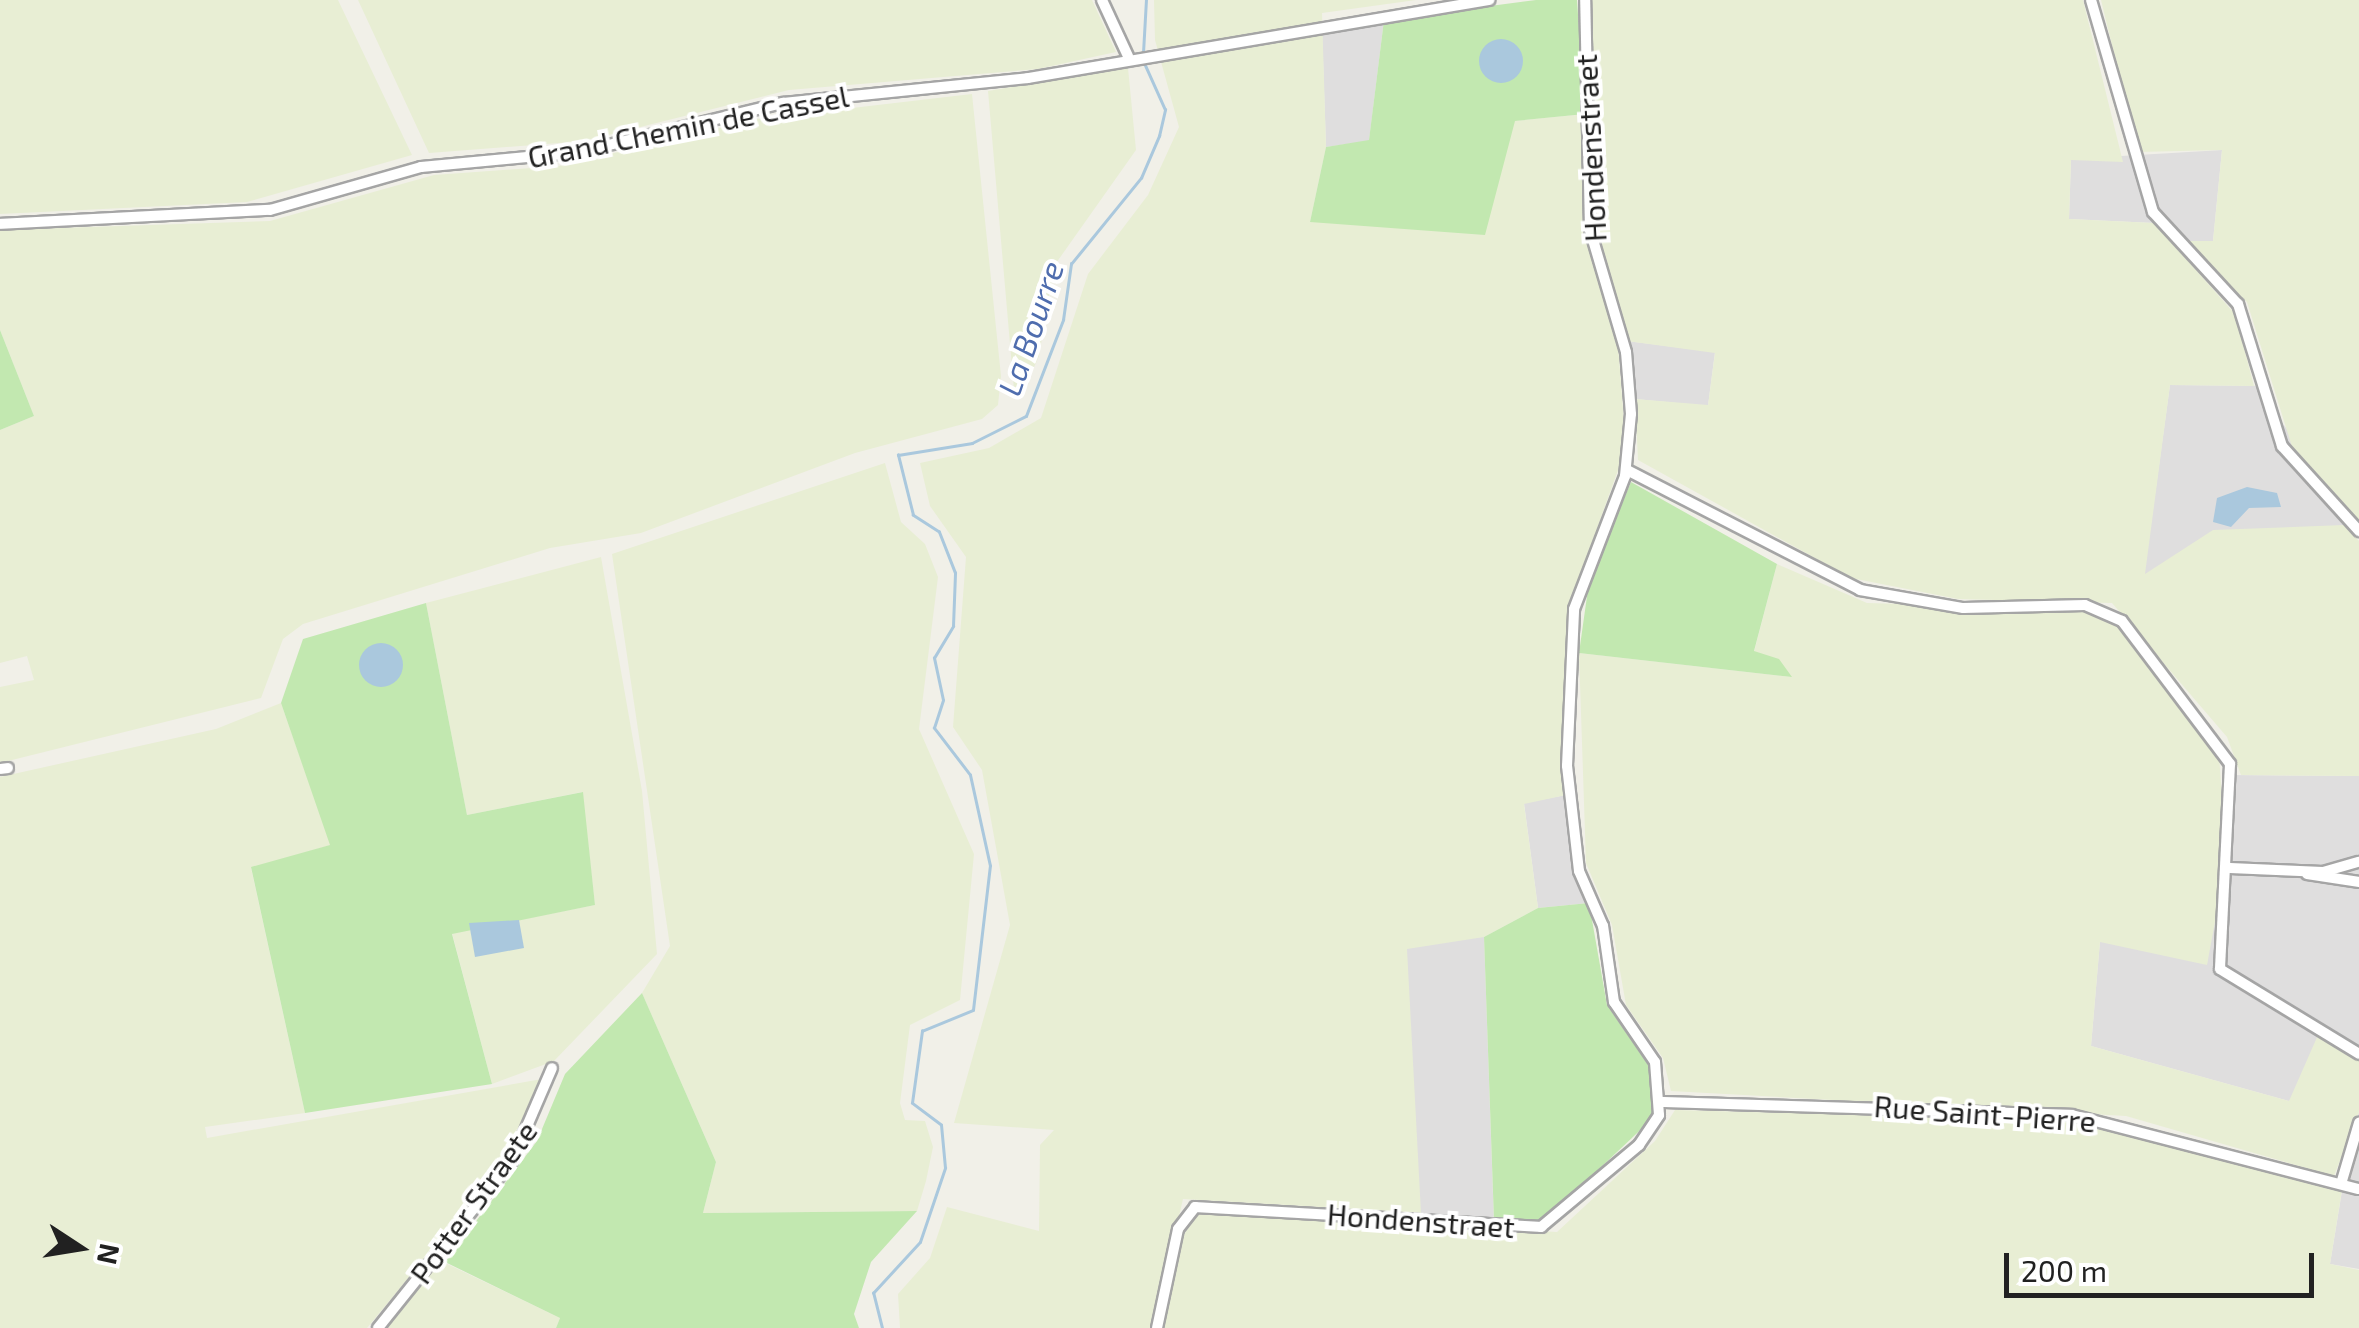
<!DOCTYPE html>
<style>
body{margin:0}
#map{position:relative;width:2359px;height:1328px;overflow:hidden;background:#f1f0e8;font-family:"Exo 2",sans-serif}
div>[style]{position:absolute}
.residential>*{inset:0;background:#dfdede;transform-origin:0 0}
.farmland>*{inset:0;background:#e8eed4}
.grass>*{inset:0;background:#c2e8b0}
.water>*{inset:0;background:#aac8dd}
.round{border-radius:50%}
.stream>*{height:2.5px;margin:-1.25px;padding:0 1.25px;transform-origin:1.25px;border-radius:1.25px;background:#aac8dd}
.roads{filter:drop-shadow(2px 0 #a5a5a5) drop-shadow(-2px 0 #a5a5a5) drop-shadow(0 2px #a5a5a5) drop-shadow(0 -2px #a5a5a5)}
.street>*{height:10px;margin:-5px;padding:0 5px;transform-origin:5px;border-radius:5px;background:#fff}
span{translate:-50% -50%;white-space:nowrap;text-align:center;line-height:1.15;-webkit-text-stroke:8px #fff;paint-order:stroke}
.street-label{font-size:30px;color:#212121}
.water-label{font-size:32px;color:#4f6dae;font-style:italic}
.north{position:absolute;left:30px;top:1198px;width:100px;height:100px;-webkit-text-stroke:8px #fff;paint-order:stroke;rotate:102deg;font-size:28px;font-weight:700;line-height:40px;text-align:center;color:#212121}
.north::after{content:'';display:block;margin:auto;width:35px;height:45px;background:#212121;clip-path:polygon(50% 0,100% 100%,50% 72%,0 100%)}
.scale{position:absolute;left:2004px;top:1253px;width:310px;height:45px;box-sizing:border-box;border:5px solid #212121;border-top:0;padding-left:12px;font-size:30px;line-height:35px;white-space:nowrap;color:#212121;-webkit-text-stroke:8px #fff;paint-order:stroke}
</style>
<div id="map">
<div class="residential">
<i style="clip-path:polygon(1384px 20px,1369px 141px,1326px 147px,1322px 30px)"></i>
<i style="clip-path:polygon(2222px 150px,2213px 241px,2167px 241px,2154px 223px,2069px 219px,2071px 159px)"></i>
<i style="clip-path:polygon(1627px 341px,1715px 352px,1708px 406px,1635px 399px)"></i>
<i style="clip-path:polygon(2170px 385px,2271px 386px,2280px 420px,2358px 522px,2144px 575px)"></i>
<i style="clip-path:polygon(2226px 775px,2359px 776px,2359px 1058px,2289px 1101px,2091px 1046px,2100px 941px,2207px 964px)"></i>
<i style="clip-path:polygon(1566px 795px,1589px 903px,1538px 908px,1524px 803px)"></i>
<i style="left:1484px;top:937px;width:284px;height:78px;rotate:88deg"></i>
<i style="clip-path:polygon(2359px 1112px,2359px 1269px,2330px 1264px,2342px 1191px,2332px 1188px)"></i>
</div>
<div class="farmland">
<i style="clip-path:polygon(0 0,338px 0,412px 155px,247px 202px,0 214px)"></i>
<i style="clip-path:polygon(358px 0,1092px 0,1116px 52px,1038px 69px,789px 90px,584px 141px,429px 153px)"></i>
<i style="clip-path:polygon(1154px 0,1416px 0,1322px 13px,1326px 147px,1310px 222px,1515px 121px,1585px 114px,1589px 240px,1617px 332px,1626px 448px,1568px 609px,1566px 795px,1524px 804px,1538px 908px,1484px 937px,1407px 949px,1421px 1213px,1183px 1199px,1153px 1328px,900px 1328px,898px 1294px,930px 1258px,947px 1207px,1039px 1231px,1040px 1145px,1054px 1130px,954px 1123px,1010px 925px,982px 770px,953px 727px,966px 557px,930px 506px,920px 463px,989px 448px,1041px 418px,1088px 274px,1148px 195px,1179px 127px,1155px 40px)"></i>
<i style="clip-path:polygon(1592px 0,2083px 0,2123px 162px,2071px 160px,2069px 219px,2154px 223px,2235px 314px,2254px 386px,2170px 385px,2145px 574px,2213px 530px,2344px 525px,2359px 541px,2359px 776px,2241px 775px,2227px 737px,2112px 603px,1958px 599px,1851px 578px,1638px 460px,1635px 399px,1708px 405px,1715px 353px,1627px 341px,1597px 237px)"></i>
<i style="clip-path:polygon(2101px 0,2359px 0,2359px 524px,2293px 450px,2247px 302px,2183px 241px,2213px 241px,2222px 150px,2138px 152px)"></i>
<i style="clip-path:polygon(1128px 68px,1136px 150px,1054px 266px,1039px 356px,1024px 390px,1014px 390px,988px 91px)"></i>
<i style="clip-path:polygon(972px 94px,1001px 376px,998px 405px,982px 419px,855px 453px,641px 533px,550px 548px,303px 624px,283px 639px,261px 698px,0 763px,0 687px,34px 680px,27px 656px,0 663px,0 430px,34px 416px,0 330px,0 230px,270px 221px,434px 175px,559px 166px,758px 119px)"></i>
<i style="clip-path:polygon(885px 463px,901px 522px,925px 544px,938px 577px,919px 729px,974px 854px,960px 1000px,910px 1025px,900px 1103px,905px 1120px,925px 1121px,933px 1147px,926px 1181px,917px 1211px,703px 1213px,716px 1162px,642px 993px,670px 946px,612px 554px)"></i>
<i style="clip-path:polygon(601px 557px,642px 791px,657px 954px,554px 1061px,492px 1084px,452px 933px,595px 905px,582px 792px,467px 815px,426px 603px)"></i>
<i style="clip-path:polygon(1777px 564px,1867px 603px,2082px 609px,2120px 625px,2219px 754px,2226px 862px,2207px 965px,2100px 942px,2091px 1046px,2289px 1101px,2318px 1035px,2359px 1058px,2359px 1112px,2334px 1176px,2126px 1116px,1671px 1091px,1663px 1058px,1626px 1005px,1612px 925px,1586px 863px,1579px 653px,1791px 677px,1754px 652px)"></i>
<i style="clip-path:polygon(281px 703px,331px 845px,251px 868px,305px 1113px,205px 1127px,207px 1138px,542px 1079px,542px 1092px,494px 1174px,367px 1328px,0 1328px,0 777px,216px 729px)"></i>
<i style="clip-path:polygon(1675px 1110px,2068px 1120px,2342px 1190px,2330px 1264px,2359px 1270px,2359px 1328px,1164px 1328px,1183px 1236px,1199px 1212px,1557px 1232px,1655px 1141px)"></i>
<i style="clip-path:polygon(439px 1260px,560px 1318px,556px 1328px,385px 1328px)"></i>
</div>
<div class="grass">
<i style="clip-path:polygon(1536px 0,1577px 0,1585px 114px,1515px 121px,1485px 235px,1310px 222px,1326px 147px,1369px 140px,1384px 20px)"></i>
<i style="clip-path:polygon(0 330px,34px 416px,0 430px)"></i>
<i style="clip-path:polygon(1631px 482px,1777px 564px,1754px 651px,1779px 659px,1792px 677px,1579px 653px,1589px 582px)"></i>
<i style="clip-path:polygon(426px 603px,467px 815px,583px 792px,595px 905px,452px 934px,492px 1084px,305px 1113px,251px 867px,330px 845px,281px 703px,303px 639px)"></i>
<i style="clip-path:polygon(1589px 903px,1607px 1005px,1653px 1072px,1653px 1118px,1543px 1222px,1494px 1221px,1484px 937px,1538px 908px)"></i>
<i style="clip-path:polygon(642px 993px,716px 1162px,703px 1213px,917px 1211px,871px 1262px,854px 1314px,859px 1328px,556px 1328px,560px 1318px,445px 1262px,537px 1141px,565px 1074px)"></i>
</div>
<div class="water">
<i class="round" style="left:1479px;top:39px;width:44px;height:44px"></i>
<i style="clip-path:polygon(2247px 487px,2277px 493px,2281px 507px,2249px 508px,2231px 527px,2213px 522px,2217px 498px)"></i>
<i class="round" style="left:359px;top:643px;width:44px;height:44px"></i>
<i style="clip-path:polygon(519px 920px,524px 948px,475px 957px,469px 923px)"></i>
</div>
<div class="stream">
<i style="left:1143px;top:53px;width:53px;rotate:-86.8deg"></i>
<i style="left:882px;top:1328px;width:36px;rotate:-104deg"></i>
<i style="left:873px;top:1293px;width:69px;rotate:-47.3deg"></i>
<i style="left:920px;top:1242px;width:78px;rotate:-71.3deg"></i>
<i style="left:945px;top:1168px;width:43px;rotate:-95.3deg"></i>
<i style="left:941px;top:1125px;width:36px;rotate:-143deg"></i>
<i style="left:912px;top:1103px;width:73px;rotate:-82.1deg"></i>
<i style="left:922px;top:1031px;width:55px;rotate:-22.4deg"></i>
<i style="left:973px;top:1010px;width:145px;rotate:-83.3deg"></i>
<i style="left:990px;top:866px;width:93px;rotate:-102.4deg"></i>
<i style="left:970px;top:775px;width:59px;rotate:-127.5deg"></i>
<i style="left:934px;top:728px;width:29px;rotate:-72deg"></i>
<i style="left:943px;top:700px;width:43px;rotate:-102.1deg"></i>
<i style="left:934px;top:658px;width:37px;rotate:-59deg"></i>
<i style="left:953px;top:626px;width:53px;rotate:-87.8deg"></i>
<i style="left:955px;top:573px;width:44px;rotate:-111.3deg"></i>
<i style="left:939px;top:532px;width:31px;rotate:-147deg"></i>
<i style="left:913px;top:515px;width:62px;rotate:-104deg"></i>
<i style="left:898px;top:455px;width:75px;rotate:-9.2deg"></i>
<i style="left:972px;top:443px;width:60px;rotate:-26.6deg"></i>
<i style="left:1026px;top:416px;width:103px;rotate:-68.9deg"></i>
<i style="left:1063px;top:320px;width:57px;rotate:-81.9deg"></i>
<i style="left:1071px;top:264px;width:111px;rotate:-50.9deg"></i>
<i style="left:1141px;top:178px;width:46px;rotate:-66.8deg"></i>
<i style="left:1159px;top:136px;width:27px;rotate:-77deg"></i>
<i style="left:1165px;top:110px;width:54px;rotate:-114.2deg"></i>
</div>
<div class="roads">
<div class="street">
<i style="left:1102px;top:0;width:62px;rotate:65.1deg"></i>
<i style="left:2091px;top:0;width:221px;rotate:73.7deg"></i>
<i style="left:2153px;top:212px;width:125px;rotate:47.3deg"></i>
<i style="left:2238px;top:304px;width:149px;rotate:72.8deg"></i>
<i style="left:2282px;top:446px;width:115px;rotate:47.8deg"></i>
<i style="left:0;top:224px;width:270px;rotate:-3deg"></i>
<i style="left:270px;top:210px;width:157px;rotate:-15.9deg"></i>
<i style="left:421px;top:167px;width:160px;rotate:-5.4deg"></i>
<i style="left:580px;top:152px;width:209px;rotate:-13.6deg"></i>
<i style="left:783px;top:103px;width:246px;rotate:-5.8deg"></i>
<i style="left:1028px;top:78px;width:468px;rotate:-9.6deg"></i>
<i style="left:1627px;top:470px;width:262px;rotate:27.2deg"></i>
<i style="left:1860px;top:590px;width:105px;rotate:9.9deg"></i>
<i style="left:1963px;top:608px;width:122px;rotate:-1.4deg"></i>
<i style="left:2085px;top:605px;width:40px;rotate:23.4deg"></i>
<i style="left:2122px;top:621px;width:179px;rotate:52.9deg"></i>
<i style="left:2230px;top:764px;width:205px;rotate:92.8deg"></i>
<i style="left:2220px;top:969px;width:163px;rotate:31.4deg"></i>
<i style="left:0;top:769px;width:8px;rotate:-7deg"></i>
<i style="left:2230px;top:868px;width:93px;rotate:2.5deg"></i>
<i style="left:2323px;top:872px;width:37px;rotate:-16deg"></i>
<i style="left:2307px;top:874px;width:53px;rotate:8.7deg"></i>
<i style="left:1661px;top:1102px;width:411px;rotate:1.8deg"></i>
<i style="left:2072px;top:1115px;width:296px;rotate:14.5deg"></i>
<i style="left:2341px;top:1184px;width:64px;rotate:-73.6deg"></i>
<i style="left:378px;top:1328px;width:214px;rotate:-51.3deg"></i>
<i style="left:512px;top:1161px;width:101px;rotate:-66.7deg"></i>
<i style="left:1157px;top:1328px;width:101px;rotate:-78deg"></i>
<i style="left:1178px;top:1229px;width:28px;rotate:-52deg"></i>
<i style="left:1195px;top:1207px;width:347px;rotate:3.3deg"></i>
<i style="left:1541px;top:1227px;width:128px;rotate:-39.9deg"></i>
<i style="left:1639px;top:1145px;width:36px;rotate:-56deg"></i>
<i style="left:1659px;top:1115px;width:53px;rotate:-94.3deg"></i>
<i style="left:1655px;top:1062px;width:73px;rotate:-124.3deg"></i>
<i style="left:1614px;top:1002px;width:77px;rotate:-98.2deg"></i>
<i style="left:1603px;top:926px;width:60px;rotate:-113.6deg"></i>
<i style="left:1579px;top:871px;width:106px;rotate:-96.5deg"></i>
<i style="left:1567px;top:766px;width:157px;rotate:-87.4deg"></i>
<i style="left:1574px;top:609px;width:142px;rotate:-69deg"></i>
<i style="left:1625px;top:476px;width:62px;rotate:-84.5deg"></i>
<i style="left:1631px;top:414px;width:62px;rotate:-94.6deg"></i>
<i style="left:1626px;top:352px;width:127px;rotate:-106.4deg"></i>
<i style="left:1590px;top:230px;width:230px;rotate:-91.2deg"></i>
</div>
</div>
<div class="street-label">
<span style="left:688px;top:126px;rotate:-11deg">Grand Chemin de Cassel</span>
<span style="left:1590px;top:148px;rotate:-93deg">Hondenstraet</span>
<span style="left:1985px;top:1113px;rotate:4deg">Rue Saint-Pierre</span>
<span style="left:473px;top:1202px;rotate:-54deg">Potter Straete</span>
<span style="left:1421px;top:1220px;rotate:4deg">Hondenstraet</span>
</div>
<div class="water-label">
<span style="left:1030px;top:328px;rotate:-71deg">La Bourre</span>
</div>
<div class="north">N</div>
<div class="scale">200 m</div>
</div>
